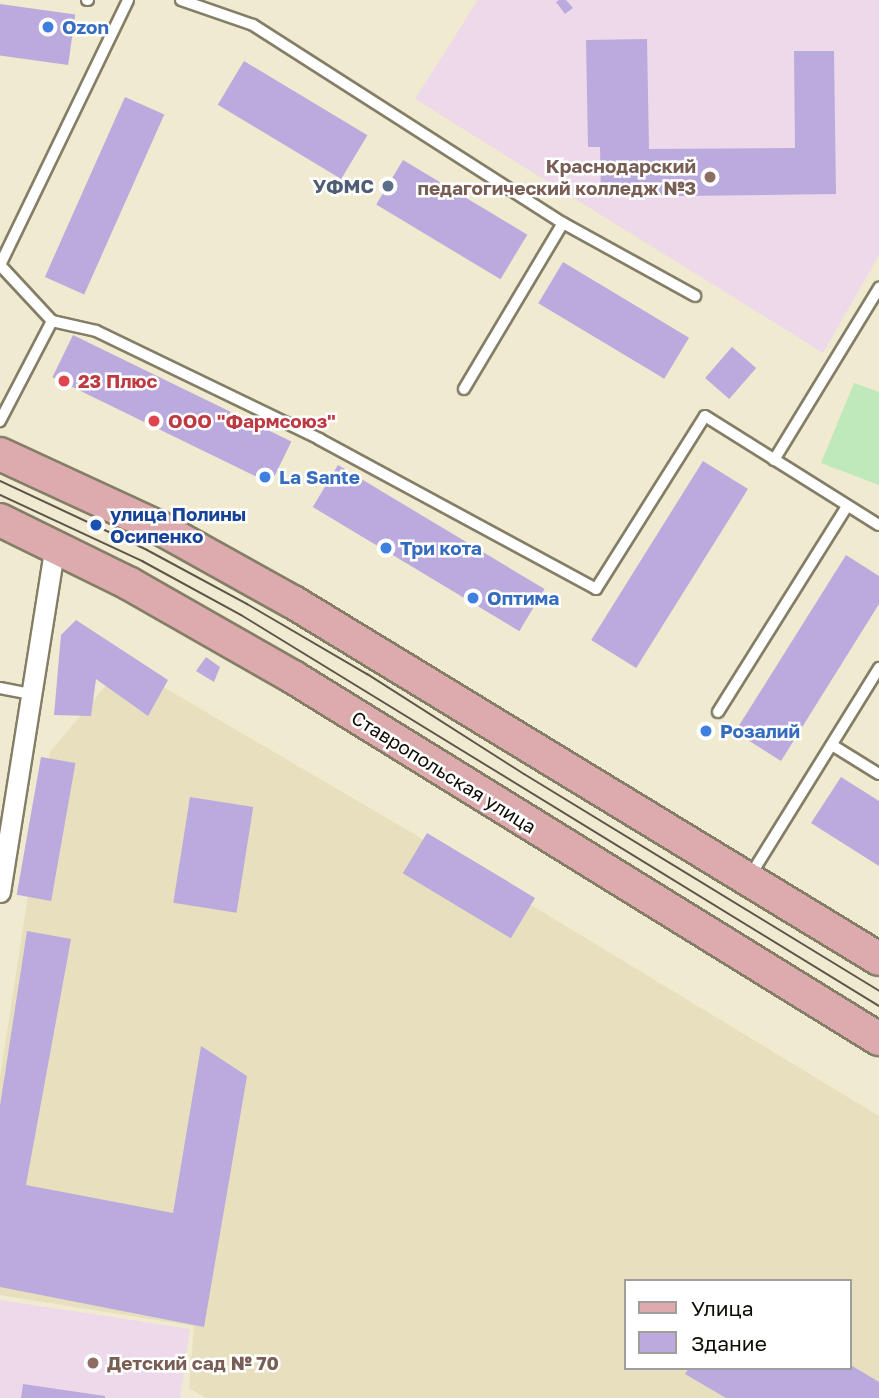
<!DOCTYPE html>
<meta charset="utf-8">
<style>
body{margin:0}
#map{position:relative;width:879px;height:1398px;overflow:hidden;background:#f0ead1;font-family:"Golos Text",sans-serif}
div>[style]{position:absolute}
.built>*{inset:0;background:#e7dfbe}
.education>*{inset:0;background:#edd9e9}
.green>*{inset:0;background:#bfe8bb}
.building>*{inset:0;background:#bad;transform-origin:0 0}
.roads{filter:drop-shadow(2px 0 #847e67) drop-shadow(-2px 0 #847e67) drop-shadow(0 2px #847e67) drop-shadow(0 -2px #847e67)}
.service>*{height:10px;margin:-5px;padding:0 5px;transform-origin:5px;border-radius:5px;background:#fff}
.minor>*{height:19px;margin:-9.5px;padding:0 9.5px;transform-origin:9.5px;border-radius:9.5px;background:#fff}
.primary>*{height:32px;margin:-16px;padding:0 16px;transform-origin:16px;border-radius:16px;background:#ddabae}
.tram>*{height:2px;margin:-1px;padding:0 1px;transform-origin:1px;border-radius:1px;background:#5a5649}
.dots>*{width:19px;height:19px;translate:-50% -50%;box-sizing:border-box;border:4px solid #fff;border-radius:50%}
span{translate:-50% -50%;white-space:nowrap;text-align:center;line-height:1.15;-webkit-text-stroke:5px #fff;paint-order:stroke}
.shop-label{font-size:19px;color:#366cbe;font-weight:700}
.left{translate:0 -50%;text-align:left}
.education-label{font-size:19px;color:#785e54;font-weight:700}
.right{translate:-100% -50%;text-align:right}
.service-label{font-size:19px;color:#4e5e75;font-weight:700}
.health-label{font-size:19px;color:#be3a42;font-weight:700}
.transit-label{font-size:19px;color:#164399;font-weight:700}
.street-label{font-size:19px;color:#0f0d05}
.legend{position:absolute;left:624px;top:1279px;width:228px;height:91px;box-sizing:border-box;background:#fff;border:2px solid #9f9e9b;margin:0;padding:9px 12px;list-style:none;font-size:21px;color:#0f0d05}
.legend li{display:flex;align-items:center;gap:14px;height:35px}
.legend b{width:35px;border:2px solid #9f9e9b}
</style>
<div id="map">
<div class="built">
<i style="clip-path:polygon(evenodd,124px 664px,414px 834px,879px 1116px,879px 1398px,206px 1398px,189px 1388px,194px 1326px,0 1295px,0 1078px,50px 752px,124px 664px,625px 1281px,849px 1281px,849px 1368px,625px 1368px,625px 1281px)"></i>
</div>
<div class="education">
<i style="clip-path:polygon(478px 0,879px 0,879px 255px,823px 353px,415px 99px)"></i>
<i style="clip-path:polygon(0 1300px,190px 1329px,180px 1398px,0 1398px)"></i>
</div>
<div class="green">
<i style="clip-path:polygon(854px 383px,879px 392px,879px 485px,821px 463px)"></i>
</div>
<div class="building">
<i style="clip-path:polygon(559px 0,566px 0,573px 8px,565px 14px,556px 2px)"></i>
<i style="left:0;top:4px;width:76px;height:51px;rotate:8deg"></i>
<i style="clip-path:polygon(647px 39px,649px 149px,795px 148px,794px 51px,834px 51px,836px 194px,601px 197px,600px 147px,588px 147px,586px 40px)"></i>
<i style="left:244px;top:61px;width:144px;height:51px;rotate:31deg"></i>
<i style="left:125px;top:97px;width:43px;height:197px;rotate:24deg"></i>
<i style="left:403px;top:160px;width:145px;height:52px;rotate:31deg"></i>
<i style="left:563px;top:262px;width:147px;height:48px;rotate:31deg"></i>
<i style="left:73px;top:335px;width:243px;height:47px;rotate:26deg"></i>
<i style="left:732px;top:347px;width:32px;height:41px;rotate:41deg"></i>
<i style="left:703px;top:461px;width:53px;height:211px;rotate:32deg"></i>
<i style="left:338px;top:465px;width:241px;height:49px;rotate:31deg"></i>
<i style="clip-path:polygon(846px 555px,879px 576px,879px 604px,781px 761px,735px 732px)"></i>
<i style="clip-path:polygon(76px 620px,168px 680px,148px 716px,96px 679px,91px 716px,54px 715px,61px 635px)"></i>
<i style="clip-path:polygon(206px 657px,220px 667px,214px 682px,196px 671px)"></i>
<i style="left:41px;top:757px;width:35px;height:140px;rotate:10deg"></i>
<i style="clip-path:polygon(841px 777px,879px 801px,879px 866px,811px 823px)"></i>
<i style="left:190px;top:797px;width:64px;height:107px;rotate:9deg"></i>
<i style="left:427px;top:833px;width:126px;height:47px;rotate:31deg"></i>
<i style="clip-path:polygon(27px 931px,71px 939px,26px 1185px,173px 1213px,201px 1046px,247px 1076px,204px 1327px,0 1287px,0 1106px)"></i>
<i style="clip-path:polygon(849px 1364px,879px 1382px,879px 1398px,726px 1398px,685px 1374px,689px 1368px,849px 1368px)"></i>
<i style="clip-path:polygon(23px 1384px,105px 1396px,105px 1398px,21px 1398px)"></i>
</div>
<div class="roads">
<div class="service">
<i style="left:87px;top:0;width:1px"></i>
<i style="left:181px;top:0;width:76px;rotate:19.1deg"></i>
<i style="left:253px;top:25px;width:368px;rotate:32.6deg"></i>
<i style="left:563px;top:223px;width:151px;rotate:28.9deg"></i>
<i style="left:0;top:265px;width:294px;rotate:-64.2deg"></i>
<i style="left:0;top:265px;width:76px;rotate:47.1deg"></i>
<i style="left:52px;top:321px;width:113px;rotate:117.5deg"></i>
<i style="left:52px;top:321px;width:45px;rotate:12.8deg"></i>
<i style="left:96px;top:331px;width:248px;rotate:25.8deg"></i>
<i style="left:319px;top:439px;width:315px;rotate:28.4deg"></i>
<i style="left:596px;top:589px;width:204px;rotate:-57.8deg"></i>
<i style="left:705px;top:416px;width:205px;rotate:32.1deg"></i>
<i style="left:464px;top:389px;width:193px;rotate:-59.2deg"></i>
<i style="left:774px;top:460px;width:202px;rotate:-58.6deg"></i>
<i style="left:0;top:688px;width:32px;rotate:11deg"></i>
<i style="left:718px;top:712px;width:243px;rotate:-57.9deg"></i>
<i style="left:832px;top:745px;width:55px;rotate:31.7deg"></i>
<i style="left:750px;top:876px;width:245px;rotate:-58.2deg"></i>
</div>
<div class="minor">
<i style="left:0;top:892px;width:350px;rotate:-81deg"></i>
</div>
<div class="primary">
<i style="left:0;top:454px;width:174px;rotate:24.8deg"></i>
<i style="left:158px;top:527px;width:154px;rotate:29.1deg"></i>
<i style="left:293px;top:602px;width:686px;rotate:31.35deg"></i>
<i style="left:0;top:520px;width:145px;rotate:26.2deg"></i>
<i style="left:130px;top:584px;width:188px;rotate:29.7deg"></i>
<i style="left:293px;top:677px;width:689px;rotate:31.71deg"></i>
</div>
</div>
<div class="tram">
<i style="left:0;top:481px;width:162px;rotate:25.1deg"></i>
<i style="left:147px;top:550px;width:114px;rotate:28.4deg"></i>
<i style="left:247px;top:604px;width:139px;rotate:30.3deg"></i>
<i style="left:367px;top:674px;width:186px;rotate:32.5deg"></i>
<i style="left:524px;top:774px;width:416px;rotate:31.4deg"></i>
<i style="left:0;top:495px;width:157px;rotate:24.9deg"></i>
<i style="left:142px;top:561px;width:113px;rotate:28.6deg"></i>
<i style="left:241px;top:615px;width:748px;rotate:31.5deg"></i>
</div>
<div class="dots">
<i style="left:48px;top:27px;background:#3f7fe0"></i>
<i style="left:710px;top:177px;background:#8d6e63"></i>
<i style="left:388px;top:186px;background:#5c6f8a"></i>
<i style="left:64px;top:381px;background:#e0444e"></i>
<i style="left:154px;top:421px;background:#e0444e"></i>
<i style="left:265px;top:477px;background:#3f7fe0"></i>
<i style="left:96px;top:525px;background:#1a4fb4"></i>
<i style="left:386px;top:548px;background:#3f7fe0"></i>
<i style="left:473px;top:598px;background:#3f7fe0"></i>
<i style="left:706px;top:731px;background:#3f7fe0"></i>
<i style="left:93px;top:1363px;background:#8d6e63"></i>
</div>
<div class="shop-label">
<span class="left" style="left:62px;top:27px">Ozon</span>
<span class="left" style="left:279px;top:477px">La Sante</span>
<span class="left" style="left:400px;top:548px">Три кота</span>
<span class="left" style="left:487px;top:598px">Оптима</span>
<span class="left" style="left:720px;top:731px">Розалий</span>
</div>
<div class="education-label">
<span class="right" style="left:696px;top:177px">Краснодарский<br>педагогический колледж №3</span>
<span class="left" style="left:107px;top:1363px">Детский сад № 70</span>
</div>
<div class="service-label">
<span class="right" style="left:374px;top:186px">УФМС</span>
</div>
<div class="health-label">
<span class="left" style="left:78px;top:381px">23 Плюс</span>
<span class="left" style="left:168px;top:421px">ООО "Фармсоюз"</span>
</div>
<div class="transit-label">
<span class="left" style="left:110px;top:525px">улица Полины<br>Осипенко</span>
</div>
<div class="street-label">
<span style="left:444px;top:772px;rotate:32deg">Ставропольская улица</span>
</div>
<ul class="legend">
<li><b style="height:9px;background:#ddabae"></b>Улица</li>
<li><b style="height:19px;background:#bad"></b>Здание</li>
</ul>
</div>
